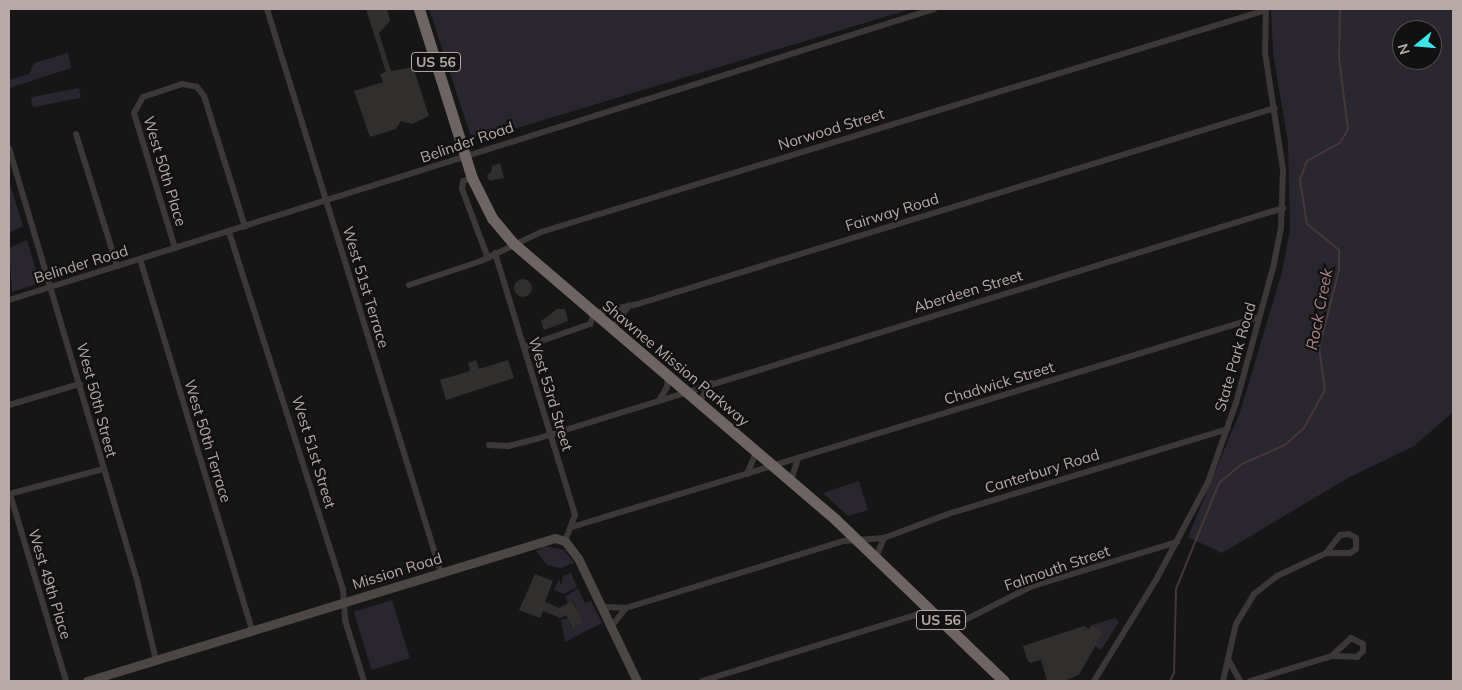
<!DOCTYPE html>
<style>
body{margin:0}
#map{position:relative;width:1462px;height:690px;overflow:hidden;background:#171616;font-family:Mulish,sans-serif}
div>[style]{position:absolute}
.green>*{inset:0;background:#2a262f;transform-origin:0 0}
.stream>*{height:2px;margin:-1px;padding:0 1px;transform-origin:1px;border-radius:1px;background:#463639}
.building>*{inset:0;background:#312f2e}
.round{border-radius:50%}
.street>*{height:6px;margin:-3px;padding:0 3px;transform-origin:3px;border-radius:3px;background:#3c3837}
.secondary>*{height:9px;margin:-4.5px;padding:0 4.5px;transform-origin:4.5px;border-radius:4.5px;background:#4c4645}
.highway>*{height:11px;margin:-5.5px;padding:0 5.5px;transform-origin:5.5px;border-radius:5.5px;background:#6d6463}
span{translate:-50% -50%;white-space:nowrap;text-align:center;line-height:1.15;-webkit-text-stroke:4.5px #121111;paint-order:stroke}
.shield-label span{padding:1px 4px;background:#121111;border:1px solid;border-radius:4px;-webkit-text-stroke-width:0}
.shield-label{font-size:14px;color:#b7a9a8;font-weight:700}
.street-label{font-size:15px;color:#b7a9a8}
.water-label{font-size:16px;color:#af828b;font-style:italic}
.frame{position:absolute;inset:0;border:10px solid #b7a9a8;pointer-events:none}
.north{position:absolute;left:1392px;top:20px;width:50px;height:50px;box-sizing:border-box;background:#121111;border:1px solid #544e4d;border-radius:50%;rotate:253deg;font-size:14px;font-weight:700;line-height:20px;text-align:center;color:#b7a9a8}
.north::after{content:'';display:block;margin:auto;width:18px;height:22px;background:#3fe6e6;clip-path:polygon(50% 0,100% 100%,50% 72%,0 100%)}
</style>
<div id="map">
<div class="green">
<i style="clip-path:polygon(429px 9px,911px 9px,481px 139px,470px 134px)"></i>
<i style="clip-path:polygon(evenodd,1271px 9px,1453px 9px,1453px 412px,1414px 446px,1348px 478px,1222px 553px,1188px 537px,1240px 412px,1282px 272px,1290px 229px,1288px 142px,1273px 53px,1271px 9px,1402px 30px,1432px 30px,1432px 60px,1402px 60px,1402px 30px)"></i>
<i style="clip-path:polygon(68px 53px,71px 68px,9px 88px,9px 80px,29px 74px,34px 63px)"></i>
<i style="left:79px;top:88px;width:10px;height:49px;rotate:79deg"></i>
<i style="clip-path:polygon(9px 181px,23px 226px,9px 233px)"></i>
<i style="clip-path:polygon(27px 240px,40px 283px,12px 292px,9px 248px)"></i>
<i style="clip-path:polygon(859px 481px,868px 510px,848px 516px,823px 493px)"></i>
<i style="clip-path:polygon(545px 546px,564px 550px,574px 563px,561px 568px,547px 565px,536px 551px)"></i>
<i style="clip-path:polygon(571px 573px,577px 587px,564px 594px,554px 590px,559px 579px,561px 586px,563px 576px)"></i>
<i style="clip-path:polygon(578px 588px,585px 603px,591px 601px,602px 623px,565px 642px,561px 620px,567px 618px,571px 628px,582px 623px,573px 601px,568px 603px,565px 597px)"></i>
<i style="left:392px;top:600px;width:61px;height:40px;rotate:73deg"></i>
<i style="clip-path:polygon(1115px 618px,1119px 622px,1101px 650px,1095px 646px,1103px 632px,1092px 625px)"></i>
</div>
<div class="stream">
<i style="left:1170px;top:681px;width:9px;rotate:-63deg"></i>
<i style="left:1174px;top:673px;width:84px;rotate:-88.6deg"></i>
<i style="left:1176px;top:589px;width:114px;rotate:-67.9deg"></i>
<i style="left:1219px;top:483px;width:30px;rotate:-40deg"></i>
<i style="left:1242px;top:464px;width:47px;rotate:-23.8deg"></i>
<i style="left:1285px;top:445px;width:25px;rotate:-42deg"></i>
<i style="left:1304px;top:428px;width:43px;rotate:-61.1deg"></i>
<i style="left:1325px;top:390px;width:42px;rotate:-98.1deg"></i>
<i style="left:1319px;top:348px;width:81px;rotate:-75.6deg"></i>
<i style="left:1339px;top:270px;width:20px;rotate:-90deg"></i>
<i style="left:1339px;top:250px;width:41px;rotate:-140.9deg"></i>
<i style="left:1307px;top:224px;width:45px;rotate:-99deg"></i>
<i style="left:1300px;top:180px;width:20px;rotate:-70deg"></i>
<i style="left:1307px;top:161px;width:38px;rotate:-29deg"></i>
<i style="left:1340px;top:143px;width:16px;rotate:-60deg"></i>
<i style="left:1348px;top:129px;width:72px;rotate:-97.2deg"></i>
<i style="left:1339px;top:58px;width:49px;rotate:-88.8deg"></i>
</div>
<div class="building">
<i style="clip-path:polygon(366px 9px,387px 9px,390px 21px,379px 33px,391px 71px,413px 67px,429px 116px,412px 124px,401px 121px,396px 129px,370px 137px,354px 91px,383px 82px,380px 74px,386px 72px)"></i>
<i style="clip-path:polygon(500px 163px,504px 178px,489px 181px,487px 175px,491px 173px,492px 166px)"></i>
<i class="round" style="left:514px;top:279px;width:18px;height:18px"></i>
<i style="clip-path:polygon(557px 309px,565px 309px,568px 321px,544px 330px,541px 321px)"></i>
<i style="clip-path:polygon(476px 360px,479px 369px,508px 360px,514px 378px,446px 400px,440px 380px,470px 371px,468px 363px)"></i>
<i style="clip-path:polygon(535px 574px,553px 581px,545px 602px,559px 608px,572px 601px,583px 623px,572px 628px,566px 615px,560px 618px,543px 611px,540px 618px,519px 610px)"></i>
<i style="clip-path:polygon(1092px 625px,1103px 632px,1079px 675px,1064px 681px,1047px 681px,1041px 660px,1030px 663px,1027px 659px,1023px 646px,1084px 626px,1089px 629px)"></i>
</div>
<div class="street">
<i style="left:267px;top:9px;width:590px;rotate:72.85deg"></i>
<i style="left:76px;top:134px;width:138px;rotate:72.7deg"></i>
<i style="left:9px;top:148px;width:455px;rotate:73.5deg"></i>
<i style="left:138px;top:584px;width:78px;rotate:76.7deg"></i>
<i style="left:472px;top:178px;width:9px;rotate:162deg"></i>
<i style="left:463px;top:181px;width:8px;rotate:97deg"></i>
<i style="left:462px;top:189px;width:74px;rotate:69.4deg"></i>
<i style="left:229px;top:232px;width:375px;rotate:72.3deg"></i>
<i style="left:343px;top:589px;width:31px;rotate:86deg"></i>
<i style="left:345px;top:620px;width:64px;rotate:72.7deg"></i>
<i style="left:175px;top:248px;width:141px;rotate:-106.9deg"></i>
<i style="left:134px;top:113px;width:18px;rotate:-61deg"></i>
<i style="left:143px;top:97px;width:41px;rotate:-18.4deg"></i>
<i style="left:182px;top:84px;width:15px;rotate:11deg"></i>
<i style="left:197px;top:87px;width:11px;rotate:52deg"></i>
<i style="left:204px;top:96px;width:137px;rotate:72.6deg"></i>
<i style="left:495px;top:253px;width:274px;rotate:73deg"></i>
<i style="left:575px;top:515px;width:28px;rotate:111deg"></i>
<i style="left:140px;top:259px;width:388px;rotate:73.2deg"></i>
<i style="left:409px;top:285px;width:76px;rotate:-18.4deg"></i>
<i style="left:481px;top:261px;width:67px;rotate:-25.8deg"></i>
<i style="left:541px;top:232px;width:758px;rotate:-17.02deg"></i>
<i style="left:9px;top:300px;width:970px;rotate:-17.46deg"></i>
<i style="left:612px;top:329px;width:29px;rotate:-54deg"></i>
<i style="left:524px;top:347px;width:70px;rotate:-19.2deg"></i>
<i style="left:590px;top:324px;width:12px;rotate:-70deg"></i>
<i style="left:594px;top:313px;width:45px;rotate:-11.6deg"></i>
<i style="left:638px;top:304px;width:666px;rotate:-17.1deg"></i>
<i style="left:660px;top:399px;width:14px;rotate:-60deg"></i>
<i style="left:667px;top:387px;width:11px;rotate:-85deg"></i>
<i style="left:699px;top:402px;width:23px;rotate:-56deg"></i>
<i style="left:9px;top:405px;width:74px;rotate:-16.5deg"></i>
<i style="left:489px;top:445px;width:19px;rotate:3deg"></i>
<i style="left:508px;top:446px;width:29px;rotate:-14deg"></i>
<i style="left:536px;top:439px;width:782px;rotate:-17.18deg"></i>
<i style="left:747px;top:474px;width:25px;rotate:-67deg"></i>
<i style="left:791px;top:480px;width:23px;rotate:-72deg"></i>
<i style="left:9px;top:494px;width:97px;rotate:-14.9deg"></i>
<i style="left:10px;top:494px;width:195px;rotate:73.3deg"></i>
<i style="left:572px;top:527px;width:718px;rotate:-17deg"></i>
<i style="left:876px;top:557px;width:21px;rotate:-67deg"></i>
<i style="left:884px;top:538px;width:68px;rotate:-20.6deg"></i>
<i style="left:948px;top:514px;width:292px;rotate:-16.9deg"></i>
<i style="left:601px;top:607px;width:25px;rotate:2deg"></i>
<i style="left:626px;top:608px;width:228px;rotate:-17.1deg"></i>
<i style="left:844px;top:541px;width:40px;rotate:-4.3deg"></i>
<i style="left:611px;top:627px;width:24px;rotate:-52deg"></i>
<i style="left:949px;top:628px;width:91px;rotate:-26.8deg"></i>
<i style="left:1030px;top:587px;width:154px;rotate:-17deg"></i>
<i style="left:1229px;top:661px;width:23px;rotate:61deg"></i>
<i style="left:702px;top:681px;width:240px;rotate:-17.2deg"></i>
<i style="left:1094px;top:681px;width:119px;rotate:-58.5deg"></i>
<i style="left:1156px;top:580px;width:111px;rotate:-62deg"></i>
<i style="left:1208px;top:482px;width:84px;rotate:-70.5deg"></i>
<i style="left:1236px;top:403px;width:140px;rotate:-74.7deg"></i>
<i style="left:1273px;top:268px;width:41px;rotate:-78.7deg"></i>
<i style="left:1281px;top:228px;width:58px;rotate:-88deg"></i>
<i style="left:1283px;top:170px;width:119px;rotate:-98.7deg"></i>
<i style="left:1265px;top:52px;width:43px;rotate:-88.7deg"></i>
<i style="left:1223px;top:681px;width:58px;rotate:-77.2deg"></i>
<i style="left:1236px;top:624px;width:35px;rotate:-59deg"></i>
<i style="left:1254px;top:594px;width:29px;rotate:-38deg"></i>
<i style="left:1277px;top:576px;width:54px;rotate:-25.1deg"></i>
<i style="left:1326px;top:553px;width:23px;rotate:-52deg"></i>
<i style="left:1340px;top:535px;width:9px;rotate:-6deg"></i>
<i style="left:1349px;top:534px;width:8px;rotate:30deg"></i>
<i style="left:1356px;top:538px;width:11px;rotate:90deg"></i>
<i style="left:1356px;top:549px;width:7px;rotate:146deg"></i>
<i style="left:1350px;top:553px;width:24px;rotate:180deg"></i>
<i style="left:1250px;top:681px;width:86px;rotate:-17deg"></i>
<i style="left:1332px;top:656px;width:25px;rotate:2deg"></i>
<i style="left:1357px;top:657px;width:8px;rotate:-45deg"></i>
<i style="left:1363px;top:651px;width:7px;rotate:-90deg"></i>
<i style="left:1363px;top:644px;width:13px;rotate:-153deg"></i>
<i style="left:1351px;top:638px;width:26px;rotate:137deg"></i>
</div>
<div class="secondary">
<i style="left:87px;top:681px;width:489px;rotate:-17deg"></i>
<i style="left:555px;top:538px;width:10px;rotate:17deg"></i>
<i style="left:565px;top:541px;width:21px;rotate:53deg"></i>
<i style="left:578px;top:558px;width:136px;rotate:64.4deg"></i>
</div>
<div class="highway">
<i style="left:419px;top:9px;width:177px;rotate:72.6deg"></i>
<i style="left:472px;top:178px;width:45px;rotate:63.4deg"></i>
<i style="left:492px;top:218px;width:33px;rotate:50deg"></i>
<i style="left:513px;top:243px;width:424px;rotate:40.6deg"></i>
<i style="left:835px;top:519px;width:234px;rotate:43.8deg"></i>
</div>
<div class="shield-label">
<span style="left:436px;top:62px">US 56</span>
<span style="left:941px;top:620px">US 56</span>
</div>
<div class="street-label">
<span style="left:831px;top:129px;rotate:-17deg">Norwood Street</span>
<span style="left:467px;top:142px;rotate:-19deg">Belinder Road</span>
<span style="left:165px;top:171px;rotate:73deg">West 50th Place</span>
<span style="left:892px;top:212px;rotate:-17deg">Fairway Road</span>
<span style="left:81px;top:264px;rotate:-17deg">Belinder Road</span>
<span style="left:366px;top:287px;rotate:73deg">West 51st Terrace</span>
<span style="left:968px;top:291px;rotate:-17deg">Aberdeen Street</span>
<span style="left:1235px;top:357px;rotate:-74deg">State Park Road</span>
<span style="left:676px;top:363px;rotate:40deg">Shawnee Mission Parkway</span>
<span style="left:999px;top:383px;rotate:-17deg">Chadwick Street</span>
<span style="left:551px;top:394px;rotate:73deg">West 53rd Street</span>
<span style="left:97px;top:400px;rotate:75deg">West 50th Street</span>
<span style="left:208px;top:441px;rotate:73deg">West 50th Terrace</span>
<span style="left:314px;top:452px;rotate:73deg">West 51st Street</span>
<span style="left:1042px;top:471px;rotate:-17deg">Canterbury Road</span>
<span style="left:1057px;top:568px;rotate:-19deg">Falmouth Street</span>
<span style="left:397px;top:571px;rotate:-17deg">Mission Road</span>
<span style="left:50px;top:584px;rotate:73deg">West 49th Place</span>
</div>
<div class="water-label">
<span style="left:1319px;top:309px;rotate:-79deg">Rock Creek</span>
</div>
<div class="frame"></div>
<div class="north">N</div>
</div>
